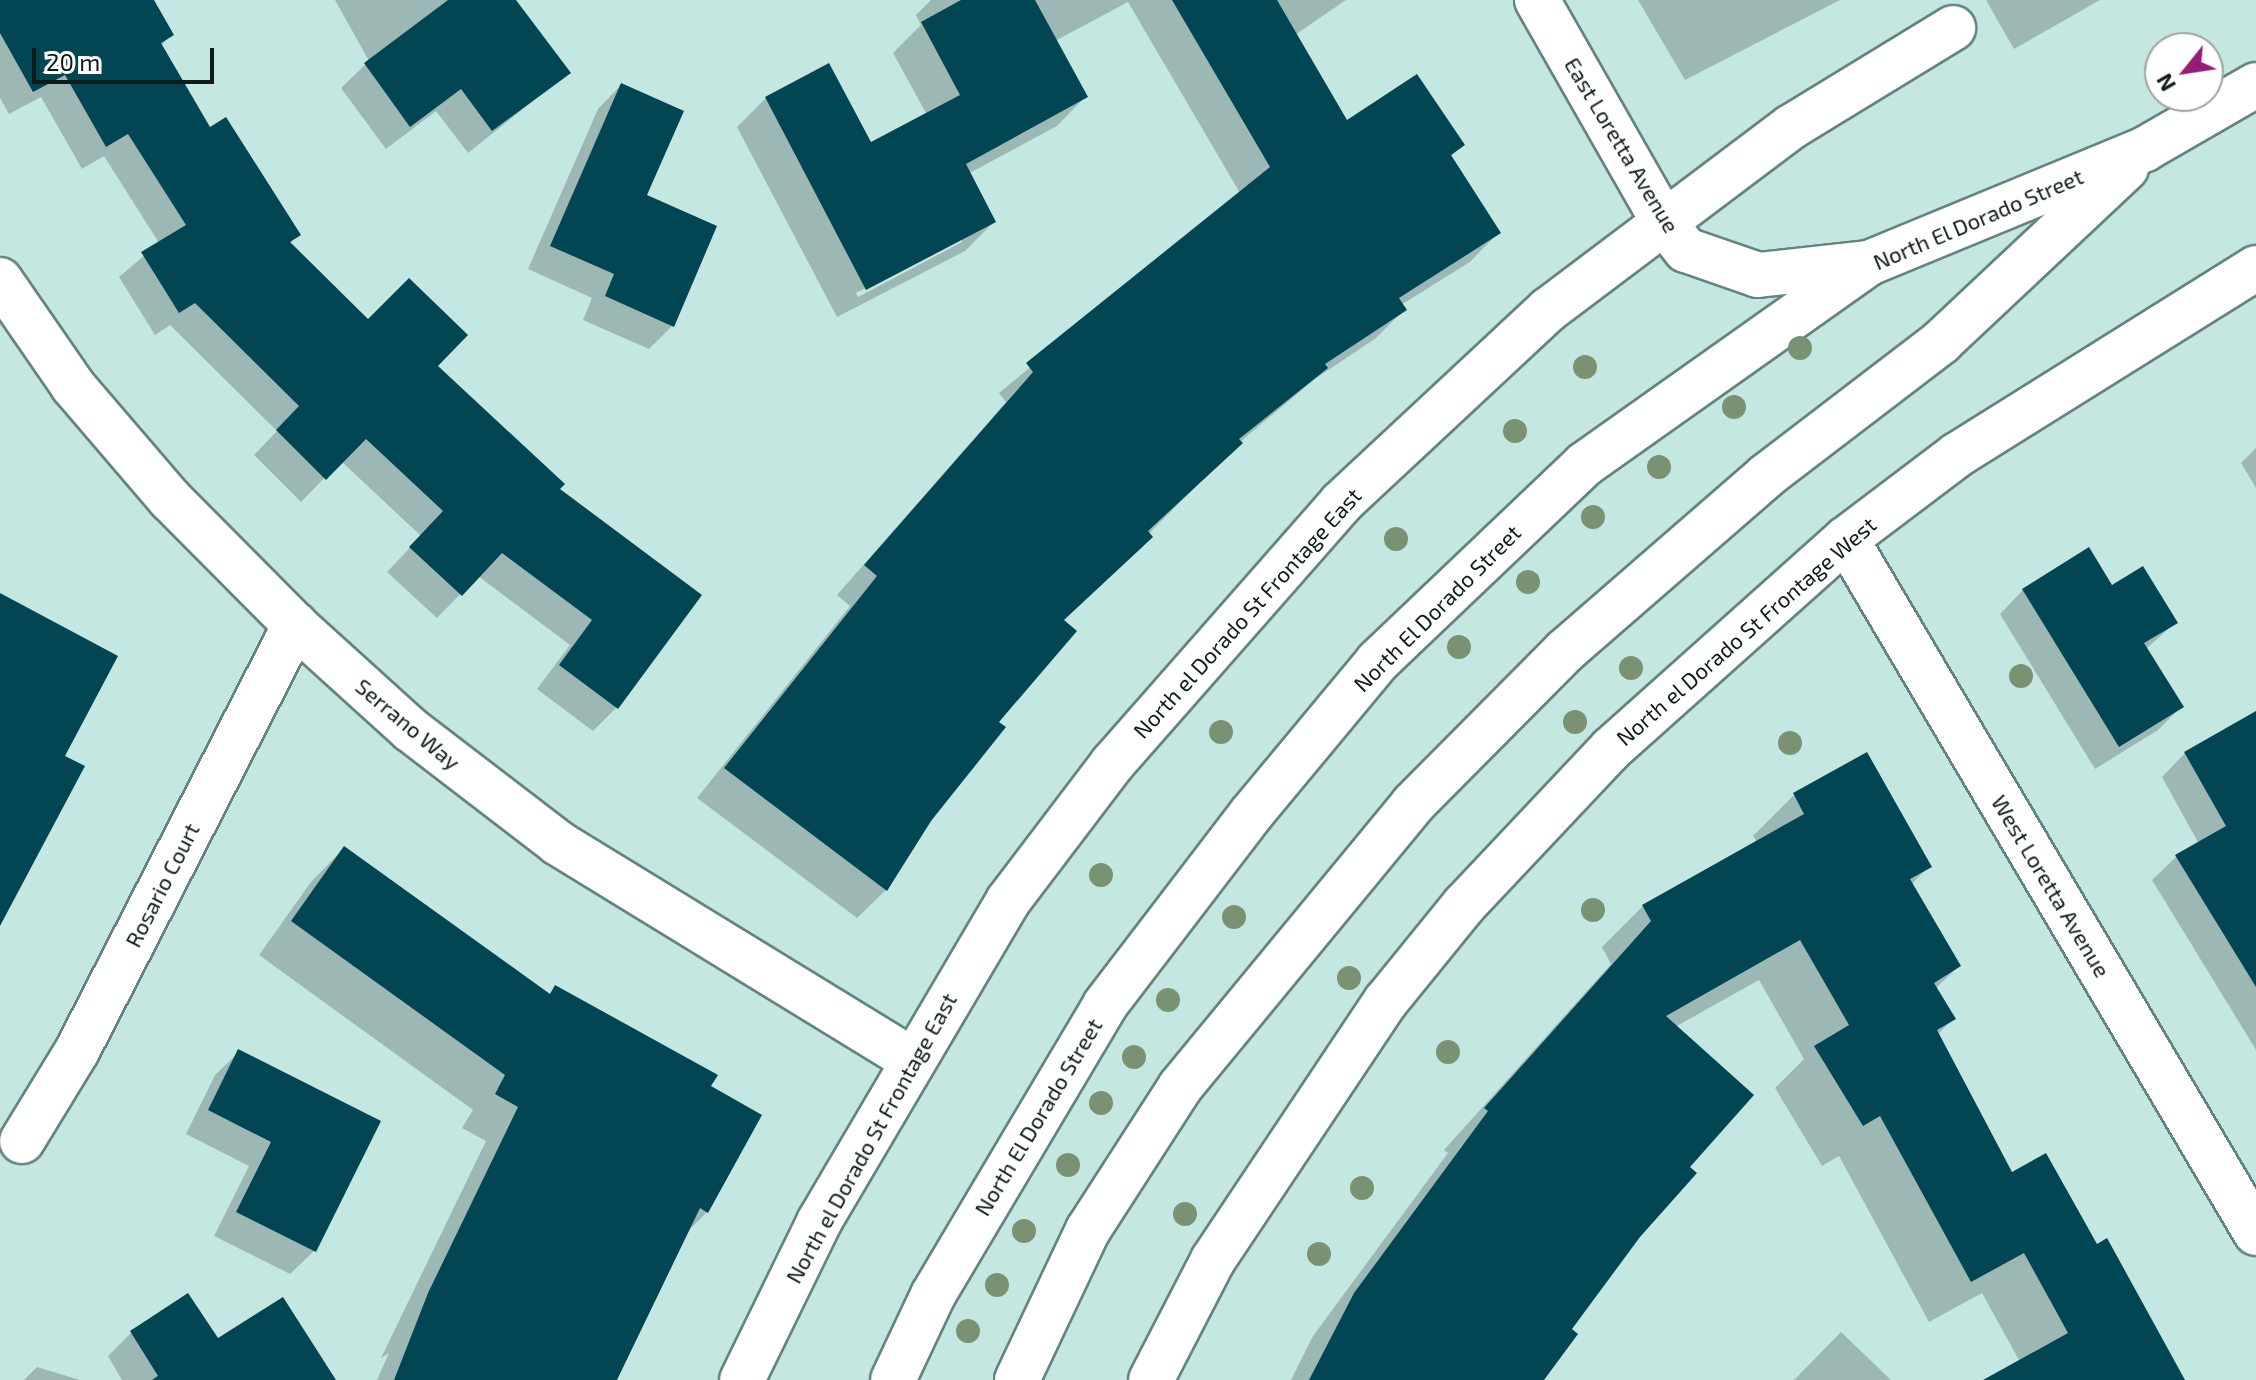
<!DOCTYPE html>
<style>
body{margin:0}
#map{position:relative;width:2256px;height:1380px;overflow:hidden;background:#c5e7e2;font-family:"Exo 2",sans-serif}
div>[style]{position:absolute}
.shadow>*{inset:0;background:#0003}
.building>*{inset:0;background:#024653}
.roads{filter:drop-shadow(2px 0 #64847f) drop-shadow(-2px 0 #64847f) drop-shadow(0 2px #64847f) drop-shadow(0 -2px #64847f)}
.minor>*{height:44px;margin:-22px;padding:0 22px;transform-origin:22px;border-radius:22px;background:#fff}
.major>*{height:44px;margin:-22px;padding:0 22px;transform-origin:22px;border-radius:22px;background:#fff}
.trees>*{width:24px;height:24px;margin:-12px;border-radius:50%;background:#7a9271}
span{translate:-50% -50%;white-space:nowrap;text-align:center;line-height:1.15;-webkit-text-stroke:8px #fff;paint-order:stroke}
.street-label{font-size:22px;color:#0e1b19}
.north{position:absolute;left:2144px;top:32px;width:80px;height:80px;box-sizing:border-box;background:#fff;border:2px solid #9fa4a3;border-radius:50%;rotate:240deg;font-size:22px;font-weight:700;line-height:32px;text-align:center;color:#0e1b19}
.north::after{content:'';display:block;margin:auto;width:28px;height:36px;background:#951c78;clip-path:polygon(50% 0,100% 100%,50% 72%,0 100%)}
.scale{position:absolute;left:32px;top:48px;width:182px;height:36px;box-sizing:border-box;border:4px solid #0e1b19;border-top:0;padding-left:10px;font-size:24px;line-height:28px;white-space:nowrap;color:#0e1b19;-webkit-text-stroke:6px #fff;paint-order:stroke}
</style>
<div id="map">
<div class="shadow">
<i style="clip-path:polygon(0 0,149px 0,171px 35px,161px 46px,209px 130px,299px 234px,289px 244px,368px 322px,435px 366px,557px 489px,617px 707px,593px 731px,537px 689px,570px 645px,478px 576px,437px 618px,387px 572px,421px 536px,341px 461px,301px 502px,254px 455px,277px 431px,170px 325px,155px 335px,119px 277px,159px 243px,104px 156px,82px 169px,41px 97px,9px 114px,0 98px)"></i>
<i style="clip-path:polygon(335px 0,514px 0,568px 73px,468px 153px,436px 111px,386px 149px,341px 88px,369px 61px)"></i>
<i style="clip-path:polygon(evenodd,931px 0,1346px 0,1295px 35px,1346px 123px,1462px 145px,1450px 157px,1498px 233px,1470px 262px,1401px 305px,1404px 310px,1376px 338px,1315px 379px,1240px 442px,1062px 621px,886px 890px,857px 918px,697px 798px,850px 606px,837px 595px,1006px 402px,999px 393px,1240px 193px,1128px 2px,1055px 41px,1085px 97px,1057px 126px,968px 174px,994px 222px,965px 251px,837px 317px,737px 127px,766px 98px,870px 144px,927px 115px,893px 53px,921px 25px,916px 15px,931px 0,962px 238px,962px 242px,858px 297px,856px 293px,962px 238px)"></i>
<i style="clip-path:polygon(1638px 0,1840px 0,1685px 80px)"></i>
<i style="clip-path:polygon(1986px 0,2100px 0,2014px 49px)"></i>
<i style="clip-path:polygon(621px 85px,672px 326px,649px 349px,583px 320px,592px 298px,528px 269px,598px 109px)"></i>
<i style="clip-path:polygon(2256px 448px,2256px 488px,2241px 463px)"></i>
<i style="clip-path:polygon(2111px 588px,2176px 622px,2146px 649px,2181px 707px,2158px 730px,2095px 769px,2000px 614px,2023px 590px)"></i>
<i style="clip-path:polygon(2256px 713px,2256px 1050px,2152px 880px,2176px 857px,2199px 844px,2162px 777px,2185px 753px)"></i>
<i style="clip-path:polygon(1866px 754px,1929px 866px,1911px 885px,1959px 966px,1935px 989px,1953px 1019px,1937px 1035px,2012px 1175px,2168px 1380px,1987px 1380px,2020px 1362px,1982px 1293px,1929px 1322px,1839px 1156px,1822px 1166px,1775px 1088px,1804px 1059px,1759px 980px,1675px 1027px,1687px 1167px,1569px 1329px,1539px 1380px,1291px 1380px,1313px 1336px,1448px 1153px,1444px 1150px,1611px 964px,1602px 947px,1643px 906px,1757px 842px,1753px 836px,1794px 795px)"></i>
<i style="clip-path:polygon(344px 848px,548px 995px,556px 987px,709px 1087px,707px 1212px,686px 1233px,615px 1380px,377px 1380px,389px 1353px,381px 1358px,486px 1141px,462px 1128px,473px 1110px,259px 955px,311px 882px)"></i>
<i style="clip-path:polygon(239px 1052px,314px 1251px,290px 1274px,214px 1236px,249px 1166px,186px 1134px,215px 1075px)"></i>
<i style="clip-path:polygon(188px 1296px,217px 1341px,330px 1380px,122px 1380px,108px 1356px,131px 1333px)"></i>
<i style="clip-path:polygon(1841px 1332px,1891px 1380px,1794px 1380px)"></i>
<i style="clip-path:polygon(37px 1367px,80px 1380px,24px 1380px)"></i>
</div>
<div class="building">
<i style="clip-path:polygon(0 0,154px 0,174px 35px,161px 43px,210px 127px,226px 117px,301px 235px,290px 242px,368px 319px,409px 278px,468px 335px,438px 366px,565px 484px,560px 489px,702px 595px,618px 709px,559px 665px,592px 620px,502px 553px,462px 596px,409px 547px,443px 511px,366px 439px,326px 480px,276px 430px,299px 406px,195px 303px,179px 313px,141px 252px,186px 225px,128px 134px,106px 147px,65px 75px,33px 92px,0 33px)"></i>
<i style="clip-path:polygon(448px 0,516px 0,571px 73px,492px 131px,461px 89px,410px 127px,364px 63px)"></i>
<i style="clip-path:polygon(961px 0,1035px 0,1088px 97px,966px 164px,996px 222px,866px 290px,765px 97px,829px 63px,871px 142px,960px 95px,921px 22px)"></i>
<i style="clip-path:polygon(1172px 0,1277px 0,1347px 120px,1417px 74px,1465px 145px,1451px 155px,1501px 233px,1399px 298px,1407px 310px,1325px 364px,1328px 368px,1239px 439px,1243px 443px,1148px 531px,1153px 537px,1064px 620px,1077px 631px,999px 722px,1006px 727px,931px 821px,887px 891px,724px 768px,877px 576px,864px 565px,1033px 372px,1026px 363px,1270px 167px)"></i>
<i style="clip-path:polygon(621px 83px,684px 111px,647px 195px,717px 226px,674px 327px,605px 296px,614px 274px,550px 246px)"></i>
<i style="clip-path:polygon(2089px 547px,2112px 585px,2143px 566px,2178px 623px,2144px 643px,2184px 707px,2119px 747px,2022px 589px)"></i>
<i style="clip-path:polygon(0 593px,118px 656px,65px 756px,85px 766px,0 926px)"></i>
<i style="clip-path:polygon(2256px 711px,2256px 987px,2175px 855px,2226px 826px,2184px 752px)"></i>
<i style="clip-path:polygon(1867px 752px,1932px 867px,1910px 879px,1961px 966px,1934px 983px,1956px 1019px,1937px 1030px,2012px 1172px,2046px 1153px,2097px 1244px,2107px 1238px,2185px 1380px,1983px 1380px,2068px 1333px,2024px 1253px,1971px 1282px,1880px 1116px,1863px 1126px,1814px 1046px,1849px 1025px,1800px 940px,1666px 1016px,1754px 1095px,1690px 1167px,1697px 1173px,1640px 1237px,1572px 1329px,1578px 1334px,1544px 1380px,1309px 1380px,1354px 1293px,1488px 1111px,1484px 1108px,1651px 921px,1642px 905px,1804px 814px,1793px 793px)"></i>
<i style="clip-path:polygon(344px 846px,550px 994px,555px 985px,718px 1075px,711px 1086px,762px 1115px,708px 1213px,700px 1208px,617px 1380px,394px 1380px,428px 1293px,518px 1107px,495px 1094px,505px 1075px,291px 921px)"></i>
<i style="clip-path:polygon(238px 1049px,381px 1121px,316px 1252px,236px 1212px,271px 1142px,208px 1110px)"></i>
<i style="clip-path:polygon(188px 1293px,218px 1338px,283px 1297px,336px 1380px,152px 1380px,158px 1376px,130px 1331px)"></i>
</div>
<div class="roads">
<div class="minor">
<i style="left:1537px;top:0;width:254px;rotate:60.3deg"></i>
<i style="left:1663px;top:221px;width:37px;rotate:52deg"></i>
<i style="left:1686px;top:250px;width:76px;rotate:19.1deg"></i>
<i style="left:1758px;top:275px;width:112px;rotate:-6.2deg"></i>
<i style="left:0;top:280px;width:129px;rotate:55.4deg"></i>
<i style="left:73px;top:386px;width:149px;rotate:49.4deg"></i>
<i style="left:170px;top:499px;width:177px;rotate:45.2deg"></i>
<i style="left:295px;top:625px;width:156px;rotate:42.2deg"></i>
<i style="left:411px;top:730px;width:185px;rotate:37.5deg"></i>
<i style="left:558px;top:843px;width:414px;rotate:31.5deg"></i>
<i style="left:1846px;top:539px;width:806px;rotate:59.43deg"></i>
<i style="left:22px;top:1141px;width:105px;rotate:-58.6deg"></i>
<i style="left:77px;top:1051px;width:479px;rotate:-62.9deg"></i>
<i style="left:742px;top:1380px;width:176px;rotate:-64deg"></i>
<i style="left:819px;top:1222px;width:373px;rotate:-59.5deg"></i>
<i style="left:1008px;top:901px;width:172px;rotate:-52.8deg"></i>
<i style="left:1112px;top:764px;width:347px;rotate:-48.7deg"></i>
<i style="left:1341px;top:503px;width:283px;rotate:-43deg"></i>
<i style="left:1548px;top:310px;width:304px;rotate:-37deg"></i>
<i style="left:1791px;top:127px;width:190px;rotate:-31.4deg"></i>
<i style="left:1151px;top:1380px;width:135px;rotate:-62.7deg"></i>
<i style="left:1213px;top:1260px;width:311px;rotate:-56.3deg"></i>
<i style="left:1386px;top:1001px;width:124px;rotate:-50.9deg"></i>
<i style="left:1464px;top:905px;width:214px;rotate:-46.7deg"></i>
<i style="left:1611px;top:749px;width:315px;rotate:-41.8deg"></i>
<i style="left:1846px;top:539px;width:139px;rotate:-37.1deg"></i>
<i style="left:1957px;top:455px;width:353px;rotate:-32deg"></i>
</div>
<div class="major">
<i style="left:893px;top:1380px;width:94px;rotate:-64.8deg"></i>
<i style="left:933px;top:1295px;width:337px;rotate:-59.3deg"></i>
<i style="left:1105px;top:1005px;width:240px;rotate:-52.6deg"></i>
<i style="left:1251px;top:814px;width:197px;rotate:-50.3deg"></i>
<i style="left:1377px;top:662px;width:287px;rotate:-43.6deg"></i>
<i style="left:1585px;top:464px;width:348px;rotate:-35.3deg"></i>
<i style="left:1869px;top:263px;width:299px;rotate:-22.4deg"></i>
<i style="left:2145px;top:149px;width:128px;rotate:-30deg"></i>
<i style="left:1017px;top:1380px;width:166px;rotate:-64.7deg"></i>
<i style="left:1088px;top:1230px;width:170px;rotate:-57.2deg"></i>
<i style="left:1180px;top:1087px;width:367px;rotate:-50.5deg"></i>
<i style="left:1413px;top:804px;width:216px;rotate:-45.2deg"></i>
<i style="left:1565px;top:651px;width:267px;rotate:-41deg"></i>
<i style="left:1766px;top:476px;width:220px;rotate:-37.4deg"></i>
<i style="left:1941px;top:342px;width:254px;rotate:-43.2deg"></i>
</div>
</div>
<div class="trees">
<i style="left:1800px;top:348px"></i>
<i style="left:1585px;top:367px"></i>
<i style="left:1734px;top:407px"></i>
<i style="left:1515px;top:431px"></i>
<i style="left:1659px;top:467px"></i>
<i style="left:1593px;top:517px"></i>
<i style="left:1396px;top:539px"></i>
<i style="left:1528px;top:582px"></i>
<i style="left:1459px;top:647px"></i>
<i style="left:1631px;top:668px"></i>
<i style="left:2021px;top:676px"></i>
<i style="left:1575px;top:722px"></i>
<i style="left:1221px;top:732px"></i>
<i style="left:1790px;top:743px"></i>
<i style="left:1101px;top:875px"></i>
<i style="left:1593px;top:910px"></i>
<i style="left:1234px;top:917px"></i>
<i style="left:1349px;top:978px"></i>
<i style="left:1168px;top:1000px"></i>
<i style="left:1448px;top:1052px"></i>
<i style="left:1134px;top:1057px"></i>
<i style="left:1101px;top:1103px"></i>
<i style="left:1068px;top:1165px"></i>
<i style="left:1362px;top:1188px"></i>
<i style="left:1185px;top:1214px"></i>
<i style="left:1024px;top:1231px"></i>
<i style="left:1319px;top:1254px"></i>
<i style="left:997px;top:1285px"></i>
<i style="left:968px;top:1331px"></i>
</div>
<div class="street-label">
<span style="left:1622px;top:145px;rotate:59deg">East Loretta Avenue</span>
<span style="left:1978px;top:219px;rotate:-23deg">North El Dorado Street</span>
<span style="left:1437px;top:608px;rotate:-45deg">North El Dorado Street</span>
<span style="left:1247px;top:613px;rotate:-48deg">North el Dorado St Frontage East</span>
<span style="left:1746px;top:631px;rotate:-41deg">North el Dorado St Frontage West</span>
<span style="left:408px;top:724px;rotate:40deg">Serrano Way</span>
<span style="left:162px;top:885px;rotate:-63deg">Rosario Court</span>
<span style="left:2051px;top:886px;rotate:59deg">West Loretta Avenue</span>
<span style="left:1038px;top:1117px;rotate:-59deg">North El Dorado Street</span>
<span style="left:871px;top:1138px;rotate:-61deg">North el Dorado St Frontage East</span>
</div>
<div class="north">N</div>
<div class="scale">20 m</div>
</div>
